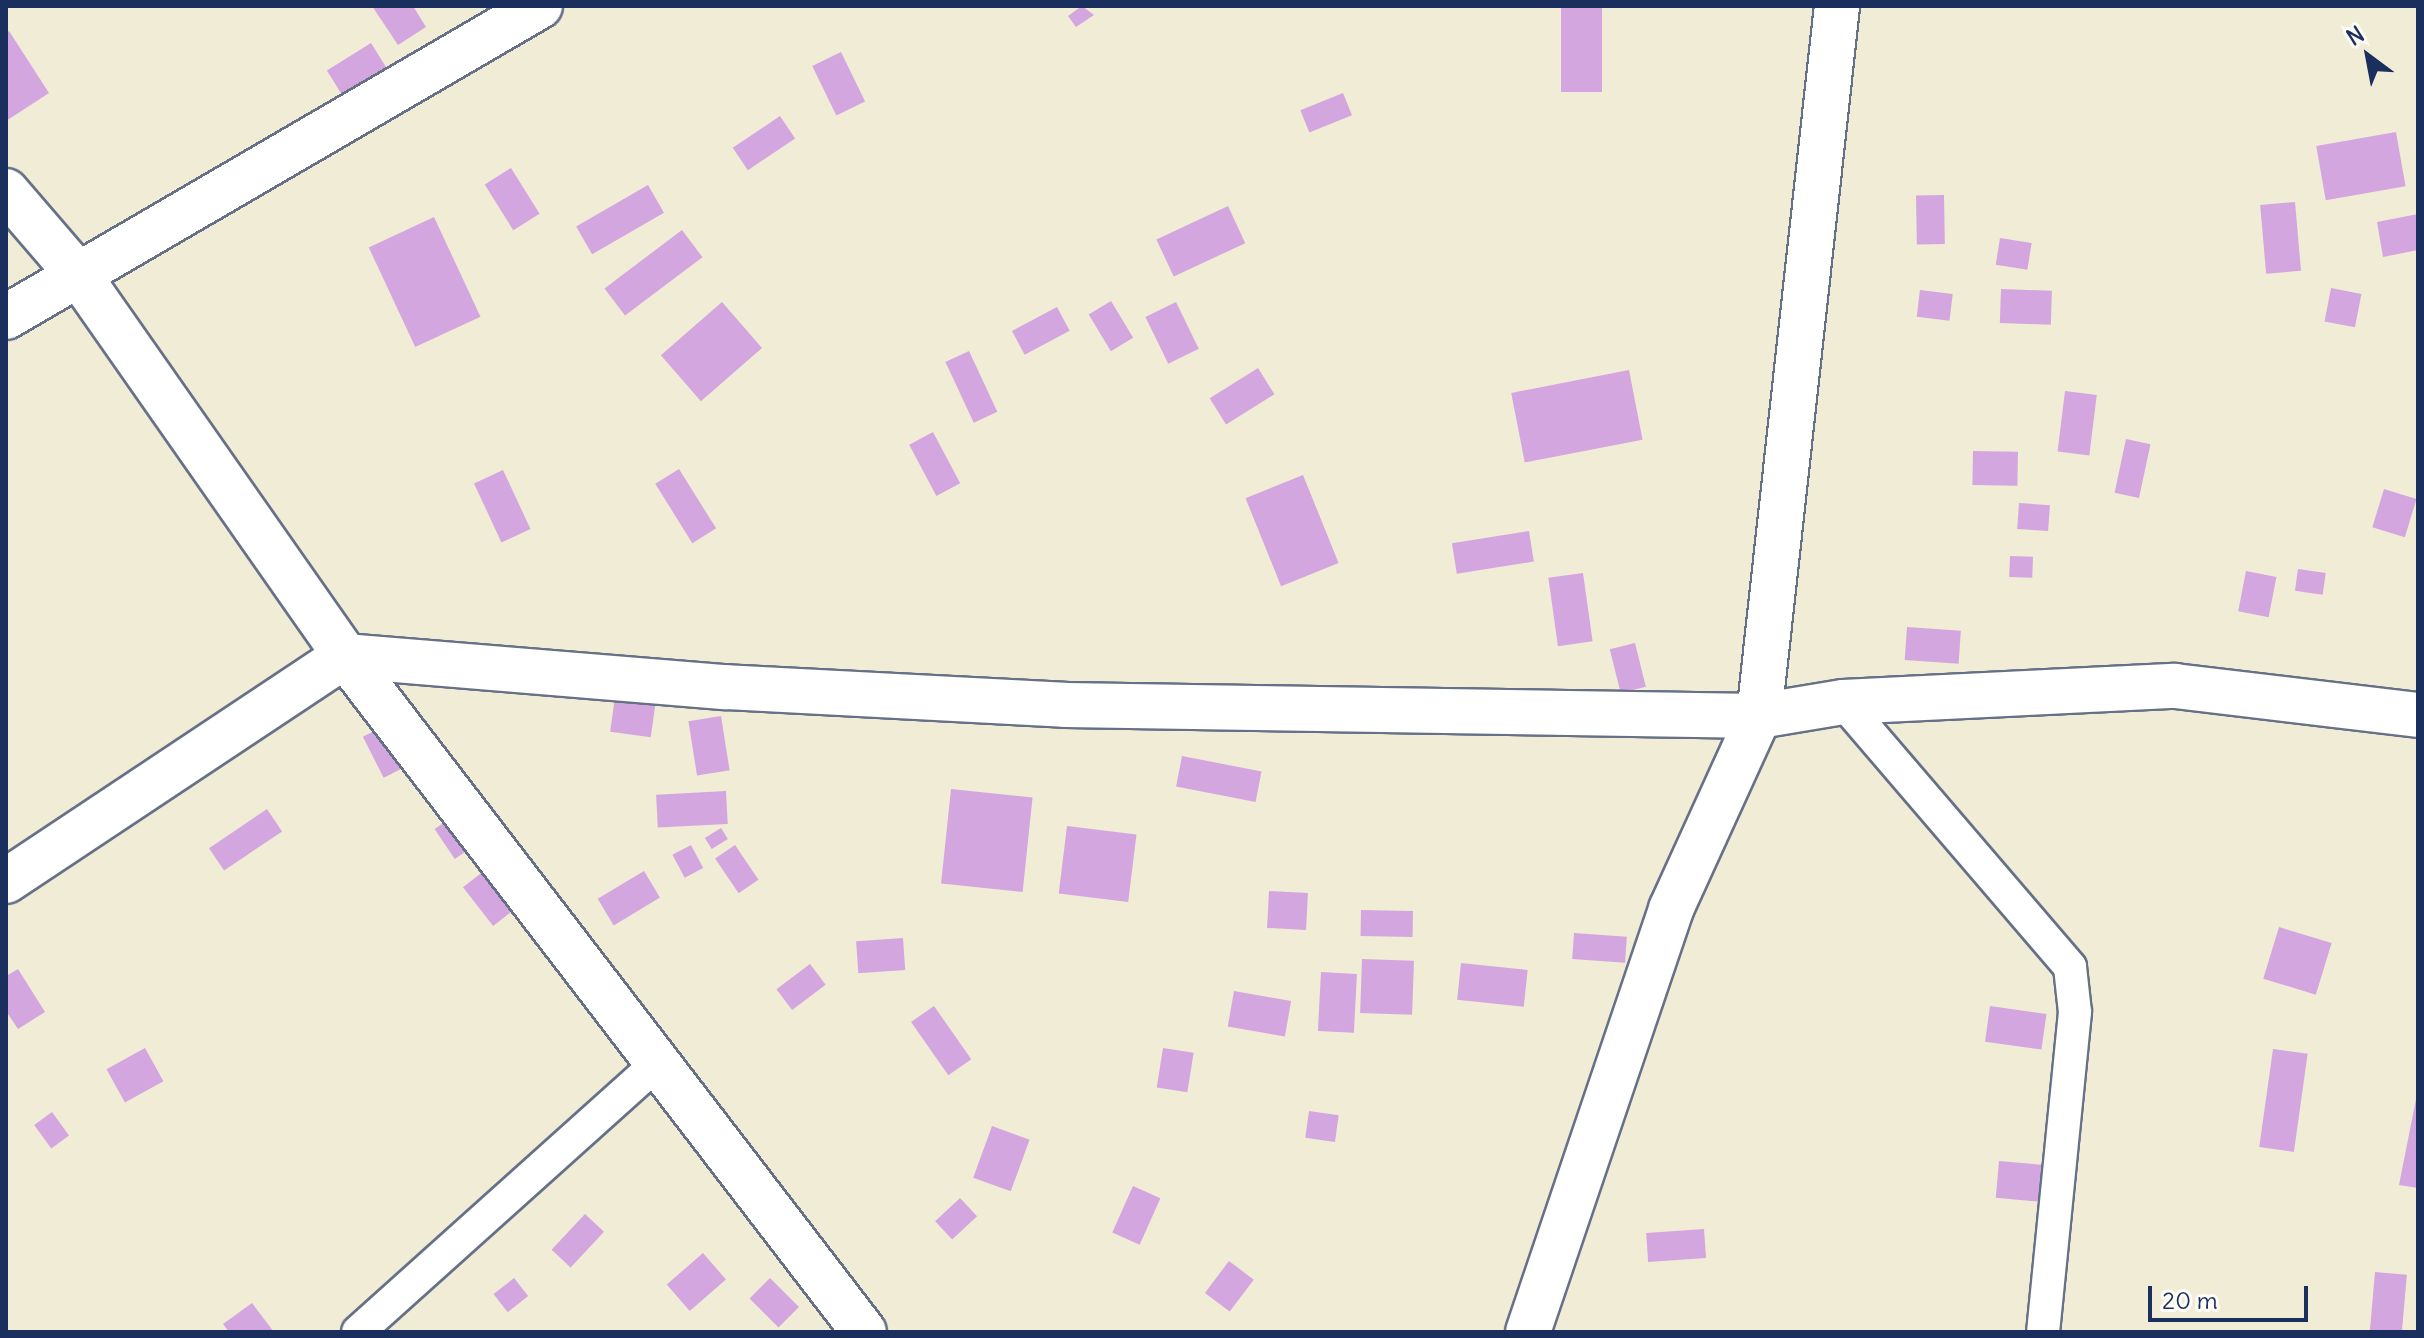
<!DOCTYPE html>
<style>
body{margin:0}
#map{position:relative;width:2424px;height:1338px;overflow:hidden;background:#f1ecd6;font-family:Delius,sans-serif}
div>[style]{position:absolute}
.building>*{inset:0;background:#d4a6df;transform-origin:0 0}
.roads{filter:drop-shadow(2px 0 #667188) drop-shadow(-2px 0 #667188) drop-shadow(0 2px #667188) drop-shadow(0 -2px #667188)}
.service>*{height:32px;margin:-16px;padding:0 16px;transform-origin:16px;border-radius:16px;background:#fff}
.minor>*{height:44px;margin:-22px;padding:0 22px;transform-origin:22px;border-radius:22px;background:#fff}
span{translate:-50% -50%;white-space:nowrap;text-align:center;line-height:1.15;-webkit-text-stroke:6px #fdfcf7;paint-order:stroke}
.frame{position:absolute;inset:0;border:8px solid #1b2f5e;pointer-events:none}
.north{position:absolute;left:2328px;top:16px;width:80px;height:80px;-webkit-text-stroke:6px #fdfcf7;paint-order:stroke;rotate:328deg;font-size:22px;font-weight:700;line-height:32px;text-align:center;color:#1b2f5e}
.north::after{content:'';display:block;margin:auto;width:28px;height:36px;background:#1b2f5e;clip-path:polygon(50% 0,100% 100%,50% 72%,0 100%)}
.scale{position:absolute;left:2148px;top:1286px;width:160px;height:36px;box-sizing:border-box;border:4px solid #1b2f5e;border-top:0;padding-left:10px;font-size:24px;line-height:28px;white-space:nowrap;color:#1b2f5e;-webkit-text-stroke:6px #fdfcf7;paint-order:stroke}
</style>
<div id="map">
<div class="building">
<i style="clip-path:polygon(372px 6px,413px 6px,426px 27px,398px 45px)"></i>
<i style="clip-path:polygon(1082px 6px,1094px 15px,1076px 27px,1068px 16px)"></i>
<i style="left:1561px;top:6px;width:41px;height:86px"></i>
<i style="clip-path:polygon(9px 31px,49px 93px,6px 121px,6px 33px)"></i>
<i style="left:371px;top:43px;width:39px;height:52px;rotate:58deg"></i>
<i style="left:841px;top:52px;width:55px;height:32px;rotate:64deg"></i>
<i style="left:1343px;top:93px;width:24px;height:46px;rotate:68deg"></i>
<i style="left:780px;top:116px;width:27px;height:57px;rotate:56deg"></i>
<i style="left:2396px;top:132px;width:55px;height:81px;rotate:80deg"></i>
<i style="left:511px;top:168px;width:54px;height:31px;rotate:58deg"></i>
<i style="left:648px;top:185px;width:32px;height:83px;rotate:60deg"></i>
<i style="left:1944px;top:195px;width:49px;height:28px;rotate:89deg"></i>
<i style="left:2295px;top:202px;width:69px;height:35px;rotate:85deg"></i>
<i style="left:1228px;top:206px;width:41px;height:79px;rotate:65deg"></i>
<i style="clip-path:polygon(2418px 214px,2418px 250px,2383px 257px,2377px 222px)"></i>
<i style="left:434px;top:217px;width:110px;height:72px;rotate:65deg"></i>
<i style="left:682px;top:230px;width:34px;height:97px;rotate:53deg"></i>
<i style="left:2000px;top:238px;width:32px;height:27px;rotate:9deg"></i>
<i style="left:2331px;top:288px;width:31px;height:34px;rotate:11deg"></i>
<i style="left:2001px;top:289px;width:51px;height:34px;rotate:2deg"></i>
<i style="left:1920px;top:290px;width:33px;height:27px;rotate:7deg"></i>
<i style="left:1111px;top:301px;width:43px;height:26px;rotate:59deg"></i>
<i style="left:722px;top:302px;width:61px;height:81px;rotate:49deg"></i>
<i style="left:1176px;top:302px;width:52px;height:34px;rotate:64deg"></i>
<i style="left:1057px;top:307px;width:27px;height:51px;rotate:62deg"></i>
<i style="left:969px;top:351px;width:67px;height:26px;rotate:65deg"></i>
<i style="left:1258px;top:368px;width:31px;height:57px;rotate:58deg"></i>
<i style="left:1629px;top:370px;width:71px;height:120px;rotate:79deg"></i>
<i style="left:2065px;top:391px;width:32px;height:61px;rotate:7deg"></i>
<i style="left:933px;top:432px;width:58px;height:27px;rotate:62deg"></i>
<i style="left:2126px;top:439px;width:25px;height:55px;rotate:12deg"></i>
<i style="left:1973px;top:451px;width:45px;height:34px;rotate:1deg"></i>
<i style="left:679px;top:469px;width:70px;height:28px;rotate:58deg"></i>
<i style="left:503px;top:470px;width:65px;height:32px;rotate:65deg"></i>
<i style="left:1303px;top:475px;width:95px;height:62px;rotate:68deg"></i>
<i style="left:2384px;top:489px;width:34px;height:40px;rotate:17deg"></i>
<i style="left:2019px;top:503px;width:31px;height:26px;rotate:4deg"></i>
<i style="left:1529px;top:531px;width:31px;height:78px;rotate:81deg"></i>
<i style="left:2010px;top:556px;width:23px;height:21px;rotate:2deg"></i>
<i style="left:2298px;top:569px;width:28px;height:22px;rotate:8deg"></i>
<i style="left:2246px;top:571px;width:31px;height:41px;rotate:11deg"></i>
<i style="left:1583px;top:573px;width:69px;height:35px;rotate:82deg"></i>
<i style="left:1907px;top:627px;width:54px;height:33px;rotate:4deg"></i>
<i style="left:1635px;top:643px;width:45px;height:26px;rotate:76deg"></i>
<i style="left:615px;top:697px;width:41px;height:35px;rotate:8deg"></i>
<i style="left:721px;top:716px;width:55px;height:33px;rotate:81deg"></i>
<i style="left:386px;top:725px;width:46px;height:26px;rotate:63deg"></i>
<i style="left:1182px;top:756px;width:81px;height:31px;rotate:11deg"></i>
<i style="left:951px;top:789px;width:82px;height:95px;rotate:6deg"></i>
<i style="left:726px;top:791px;width:33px;height:70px;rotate:87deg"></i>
<i style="left:267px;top:809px;width:27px;height:70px;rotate:56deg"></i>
<i style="left:457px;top:814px;width:36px;height:27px;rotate:56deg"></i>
<i style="left:1067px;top:826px;width:70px;height:68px;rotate:7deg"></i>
<i style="left:721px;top:828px;width:13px;height:19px;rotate:58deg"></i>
<i style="left:691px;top:845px;width:26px;height:21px;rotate:62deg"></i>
<i style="left:735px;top:845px;width:42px;height:24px;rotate:56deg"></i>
<i style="left:489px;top:867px;width:49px;height:33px;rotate:52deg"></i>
<i style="left:644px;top:871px;width:31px;height:54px;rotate:59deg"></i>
<i style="left:1269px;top:891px;width:39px;height:37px;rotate:3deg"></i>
<i style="left:1361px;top:910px;width:52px;height:26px;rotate:1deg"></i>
<i style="left:2279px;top:927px;width:55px;height:54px;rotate:17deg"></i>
<i style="left:1574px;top:933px;width:53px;height:26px;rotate:4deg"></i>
<i style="left:903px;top:938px;width:32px;height:47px;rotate:86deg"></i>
<i style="left:1362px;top:959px;width:52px;height:54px;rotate:2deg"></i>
<i style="left:1461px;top:963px;width:67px;height:37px;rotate:6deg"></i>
<i style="left:810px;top:964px;width:26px;height:42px;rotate:53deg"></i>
<i style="clip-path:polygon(18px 969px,45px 1012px,18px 1029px,6px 1011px,6px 976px)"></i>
<i style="left:1321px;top:972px;width:36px;height:59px;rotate:3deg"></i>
<i style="left:1234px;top:991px;width:58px;height:36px;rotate:10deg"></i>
<i style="left:934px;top:1006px;width:65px;height:28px;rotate:55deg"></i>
<i style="left:1990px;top:1006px;width:57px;height:36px;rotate:8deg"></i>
<i style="left:145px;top:1048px;width:38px;height:44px;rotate:61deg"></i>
<i style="left:1163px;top:1048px;width:31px;height:40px;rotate:9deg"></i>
<i style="left:2273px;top:1049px;width:35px;height:99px;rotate:8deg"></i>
<i style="clip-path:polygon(2417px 1094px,2418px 1095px,2418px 1188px,2399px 1185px)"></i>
<i style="left:1309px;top:1111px;width:30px;height:27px;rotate:8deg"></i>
<i style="left:52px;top:1112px;width:29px;height:22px;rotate:54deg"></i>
<i style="left:992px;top:1126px;width:40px;height:55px;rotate:20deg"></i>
<i style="left:1999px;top:1161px;width:43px;height:37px;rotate:5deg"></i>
<i style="left:1133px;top:1186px;width:30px;height:51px;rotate:24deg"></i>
<i style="left:960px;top:1198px;width:25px;height:34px;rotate:47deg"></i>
<i style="left:585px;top:1214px;width:26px;height:49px;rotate:43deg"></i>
<i style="left:1704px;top:1229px;width:29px;height:58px;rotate:86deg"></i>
<i style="left:703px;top:1253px;width:35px;height:48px;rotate:49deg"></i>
<i style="left:1229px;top:1261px;width:31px;height:40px;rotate:37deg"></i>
<i style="left:2375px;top:1272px;width:32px;height:60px;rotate:5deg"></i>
<i style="left:514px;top:1278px;width:23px;height:26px;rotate:52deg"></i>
<i style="left:770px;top:1278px;width:41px;height:29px;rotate:45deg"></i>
<i style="clip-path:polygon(252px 1303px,274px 1332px,229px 1332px,223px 1324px)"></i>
</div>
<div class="roads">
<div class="service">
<i style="left:1843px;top:702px;width:349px;rotate:49.4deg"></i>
<i style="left:2070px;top:967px;width:45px;rotate:83.7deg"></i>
<i style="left:2075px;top:1012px;width:322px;rotate:95.7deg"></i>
<i style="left:358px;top:1332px;width:400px;rotate:-41.9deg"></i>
</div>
<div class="minor">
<i style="left:6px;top:191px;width:113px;rotate:49.3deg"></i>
<i style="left:80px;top:277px;width:462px;rotate:55deg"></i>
<i style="left:345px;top:656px;width:852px;rotate:52.48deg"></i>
<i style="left:6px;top:317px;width:618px;rotate:-30.22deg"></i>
<i style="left:6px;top:881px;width:407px;rotate:-33.6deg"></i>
<i style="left:345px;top:656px;width:381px;rotate:4.7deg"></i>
<i style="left:725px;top:687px;width:341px;rotate:3deg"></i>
<i style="left:1066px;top:705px;width:693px;rotate:0.91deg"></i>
<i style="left:1759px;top:716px;width:85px;rotate:-9.5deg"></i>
<i style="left:1843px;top:702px;width:332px;rotate:-2.8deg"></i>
<i style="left:2175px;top:686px;width:245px;rotate:6.8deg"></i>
<i style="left:1528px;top:1332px;width:447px;rotate:-71.3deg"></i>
<i style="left:1671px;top:909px;width:212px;rotate:-65.5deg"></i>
<i style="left:1759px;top:716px;width:714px;rotate:-83.73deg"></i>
</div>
</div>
<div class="frame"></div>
<div class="north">N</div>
<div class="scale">20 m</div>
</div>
